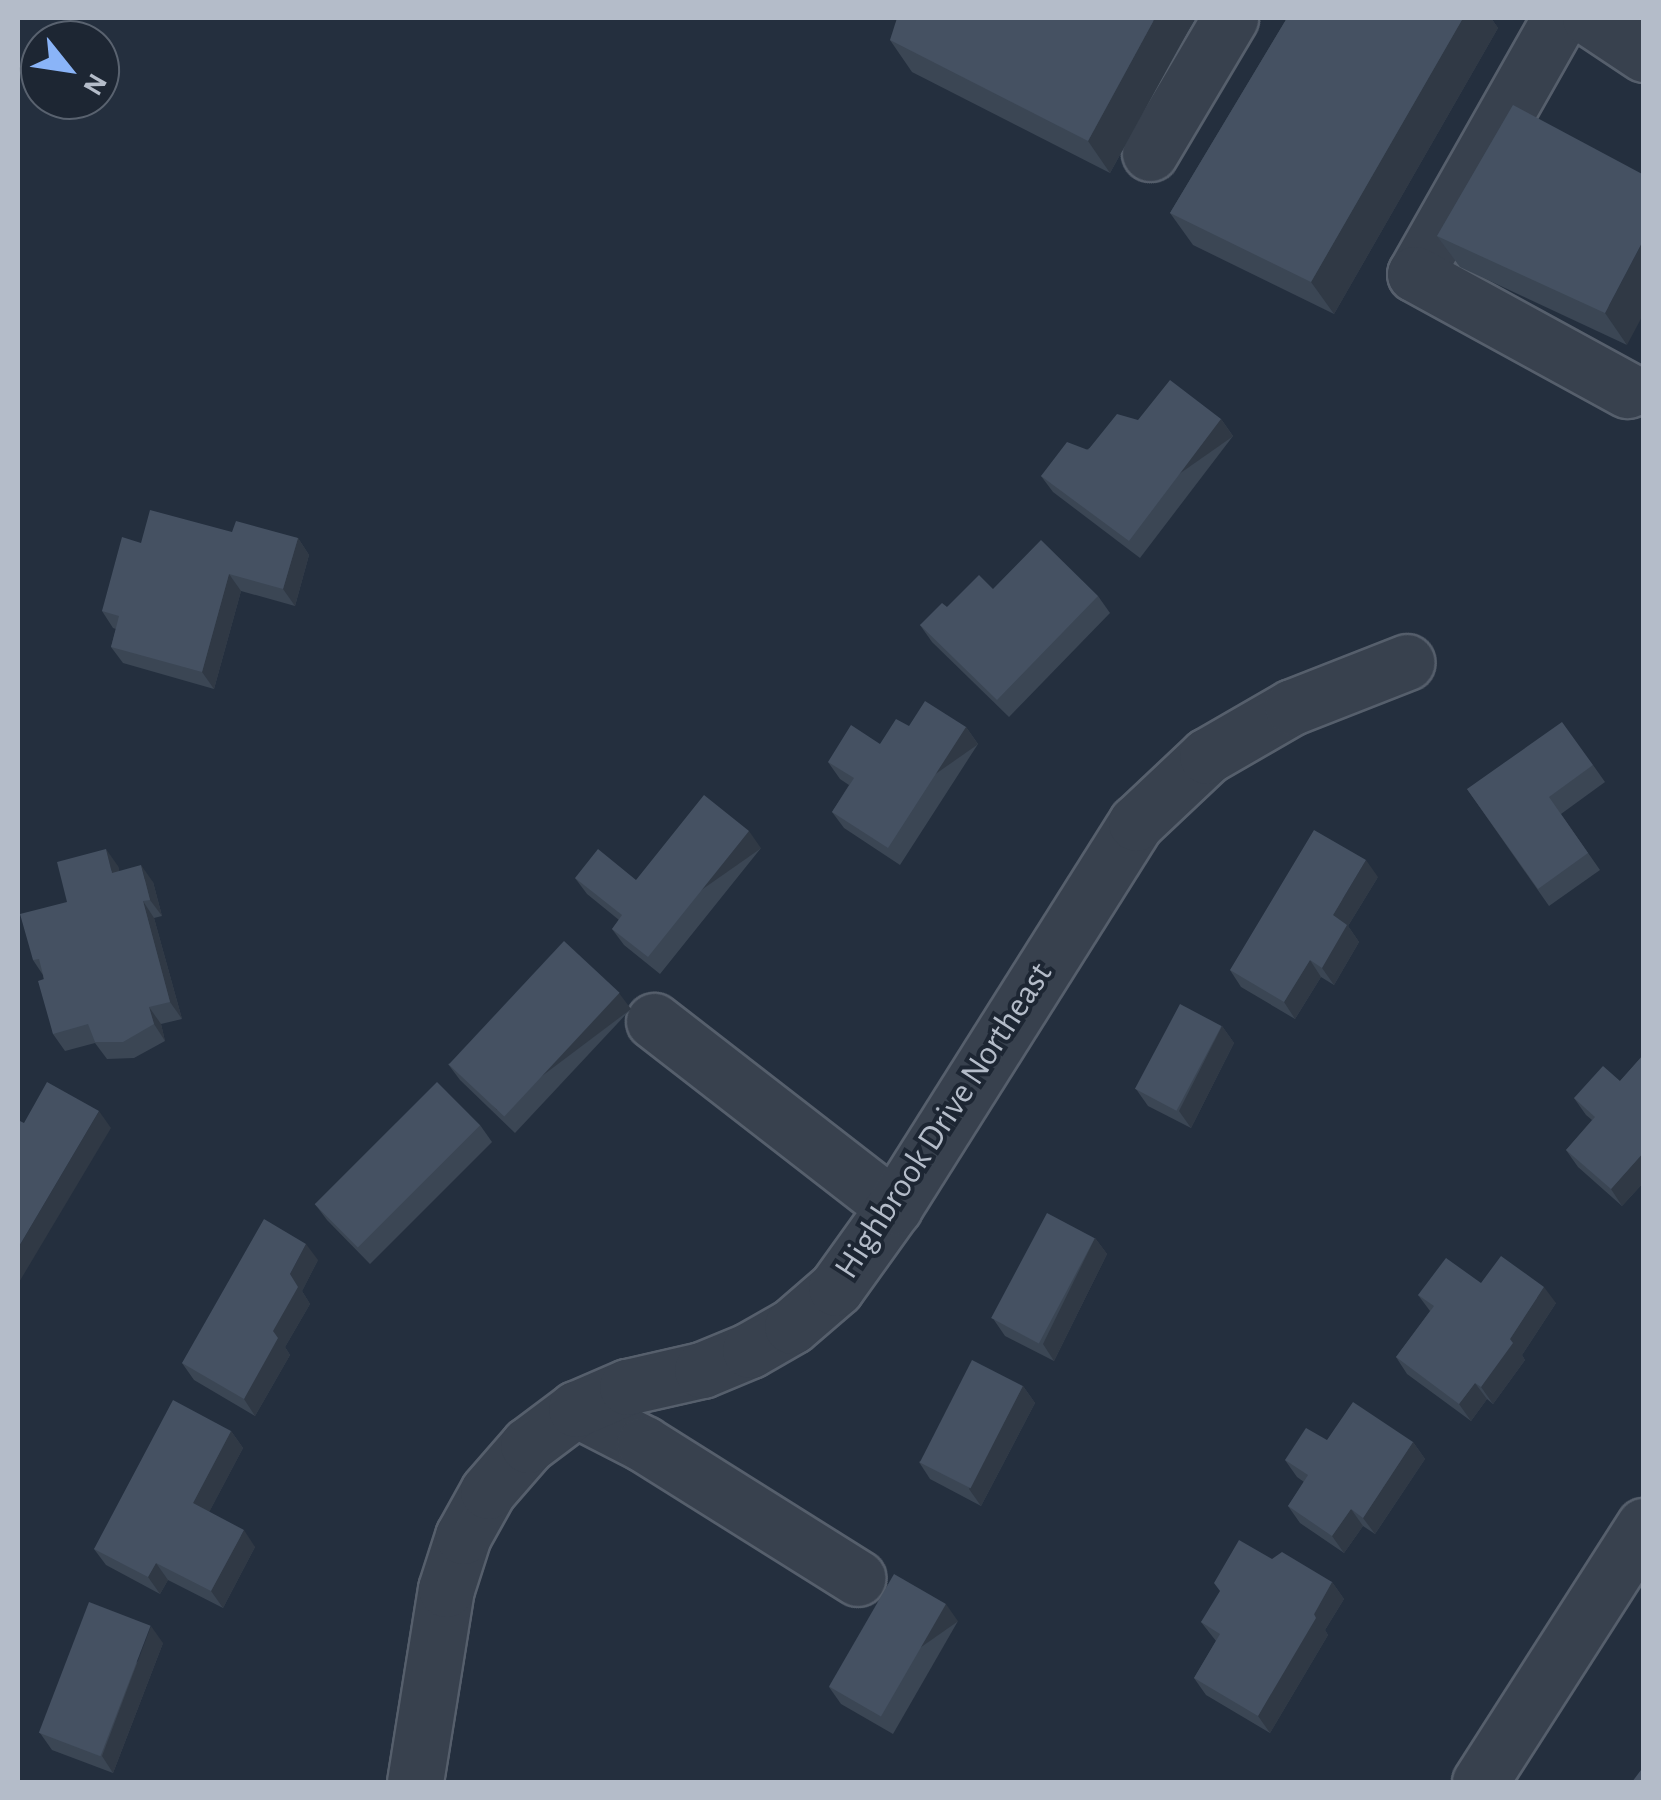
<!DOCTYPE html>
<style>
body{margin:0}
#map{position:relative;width:1661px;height:1800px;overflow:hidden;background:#242f3e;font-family:"Alegreya Sans",sans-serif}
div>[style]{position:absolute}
.roads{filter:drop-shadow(2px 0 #565f6c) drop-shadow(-2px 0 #565f6c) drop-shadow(0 2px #565f6c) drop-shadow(0 -2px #565f6c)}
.minor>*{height:55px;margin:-27.5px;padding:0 27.5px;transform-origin:27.5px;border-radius:27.5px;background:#38414e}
.wall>*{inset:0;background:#3b4654}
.shaded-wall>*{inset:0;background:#303945;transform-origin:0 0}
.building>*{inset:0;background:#455162;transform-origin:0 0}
span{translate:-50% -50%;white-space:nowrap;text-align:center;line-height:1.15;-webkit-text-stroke:8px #1d2633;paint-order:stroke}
.street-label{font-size:35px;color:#b4bcc9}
.frame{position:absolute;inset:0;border:20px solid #b4bcc9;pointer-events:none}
.north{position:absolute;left:20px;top:20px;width:100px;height:100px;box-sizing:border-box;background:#1d2633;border:2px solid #59626f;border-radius:50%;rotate:120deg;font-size:28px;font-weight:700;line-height:40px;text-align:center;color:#b4bcc9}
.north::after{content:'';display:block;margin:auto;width:35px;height:45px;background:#8ab4f8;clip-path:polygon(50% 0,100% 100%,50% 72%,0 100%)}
</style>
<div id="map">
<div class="roads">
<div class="minor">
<i style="left:1560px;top:18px;width:294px;rotate:119.5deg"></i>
<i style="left:1415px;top:274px;width:242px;rotate:28.7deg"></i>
<i style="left:1590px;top:18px;width:65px;rotate:33.7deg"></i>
<i style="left:1150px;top:153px;width:157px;rotate:-59.3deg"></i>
<i style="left:654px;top:1021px;width:304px;rotate:37.8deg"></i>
<i style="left:576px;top:1409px;width:76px;rotate:27.2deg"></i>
<i style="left:644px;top:1444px;width:252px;rotate:32.1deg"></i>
<i style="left:415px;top:1782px;width:195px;rotate:-80.9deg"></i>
<i style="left:446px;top:1589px;width:56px;rotate:-72.2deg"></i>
<i style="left:463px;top:1536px;width:51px;rotate:-60.9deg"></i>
<i style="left:488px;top:1491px;width:61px;rotate:-49deg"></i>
<i style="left:528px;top:1445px;width:60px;rotate:-36.9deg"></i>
<i style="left:576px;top:1409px;width:56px;rotate:-23.3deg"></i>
<i style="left:627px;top:1387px;width:77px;rotate:-12.8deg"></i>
<i style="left:702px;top:1370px;width:52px;rotate:-22.6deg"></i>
<i style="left:750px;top:1350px;width:48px;rotate:-29.7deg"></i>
<i style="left:792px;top:1326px;width:58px;rotate:-40.8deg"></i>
<i style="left:836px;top:1288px;width:100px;rotate:-54.4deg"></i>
<i style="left:894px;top:1207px;width:454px;rotate:-57.8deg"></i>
<i style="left:1136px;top:823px;width:98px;rotate:-43.3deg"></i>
<i style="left:1207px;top:756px;width:98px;rotate:-30deg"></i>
<i style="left:1292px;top:707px;width:123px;rotate:-21.4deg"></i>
<i style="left:1480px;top:1782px;width:304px;rotate:-57.4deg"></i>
</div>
</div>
<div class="wall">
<i style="clip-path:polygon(1195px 18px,1110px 173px,912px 72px,890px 40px)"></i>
<i style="clip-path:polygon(1287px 18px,1491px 18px,1498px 28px,1334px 314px,1193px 245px,1170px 213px)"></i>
<i style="clip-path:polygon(1513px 105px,1627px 345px,1460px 267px,1437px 236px)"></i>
<i style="clip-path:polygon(1221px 419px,1233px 436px,1140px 558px,1053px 492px,1041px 476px,1138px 420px)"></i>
<i style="clip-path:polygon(232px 532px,298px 538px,309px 555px,295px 606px,241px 591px,214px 689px,123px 663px,111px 647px,116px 629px,113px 628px,102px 611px,141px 543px)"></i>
<i style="clip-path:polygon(993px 589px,1098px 596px,1110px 613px,1009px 717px,932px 642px,920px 625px,947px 607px)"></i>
<i style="clip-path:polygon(909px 726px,966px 727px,978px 744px,900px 865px,844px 828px,832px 812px,849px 785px,840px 779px,828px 762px,880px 744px)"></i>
<i style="clip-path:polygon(1593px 765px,1605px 782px,1561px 814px,1600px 870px,1549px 906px,1467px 789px)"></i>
<i style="clip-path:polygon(761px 848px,660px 974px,624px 945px,612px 929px,619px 920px,587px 894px,575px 878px,636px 880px)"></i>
<i style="clip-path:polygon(118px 866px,119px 871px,153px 882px,162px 916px,154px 918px,182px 1019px,161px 1024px,165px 1041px,134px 1058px,107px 1059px,95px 1043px,65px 1051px,53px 1034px,43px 975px,33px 960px,67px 902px)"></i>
<i style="clip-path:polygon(1378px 877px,1348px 926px,1359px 942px,1334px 985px,1321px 977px,1295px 1019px,1241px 987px,1230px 970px)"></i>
<i style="clip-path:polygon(631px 1009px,515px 1133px,460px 1080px,448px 1064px)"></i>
<i style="clip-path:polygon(1222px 1026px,1234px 1043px,1191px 1128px,1148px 1106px,1136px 1089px)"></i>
<i style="clip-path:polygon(1644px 1054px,1644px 1182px,1622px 1206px,1578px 1167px,1566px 1150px,1592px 1120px,1586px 1115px,1574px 1098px,1620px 1081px)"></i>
<i style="clip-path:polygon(480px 1125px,492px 1142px,370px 1264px,327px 1220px,315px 1204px)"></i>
<i style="clip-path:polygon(1095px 1238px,1107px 1254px,1054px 1361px,1005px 1336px,994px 1320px)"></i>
<i style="clip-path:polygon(318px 1260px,302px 1291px,310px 1304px,285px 1347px,290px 1355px,255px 1416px,194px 1380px,182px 1363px)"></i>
<i style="clip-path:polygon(1481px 1283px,1556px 1303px,1522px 1355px,1525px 1360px,1493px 1404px,1487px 1399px,1471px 1421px,1407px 1374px,1396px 1357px,1430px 1311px,1418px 1295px)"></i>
<i style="clip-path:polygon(1023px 1386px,1035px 1403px,981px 1506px,930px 1479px,919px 1462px)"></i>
<i style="clip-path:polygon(231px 1431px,243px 1448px,209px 1512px,255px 1547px,223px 1608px,168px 1580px,160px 1594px,106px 1565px,94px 1549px)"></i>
<i style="clip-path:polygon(1327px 1440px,1413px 1442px,1425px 1459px,1375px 1534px,1363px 1526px,1344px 1553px,1300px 1523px,1288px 1506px,1304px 1482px,1297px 1477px,1285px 1460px)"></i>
<i style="clip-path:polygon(1272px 1559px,1332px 1582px,1344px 1599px,1325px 1630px,1328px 1635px,1270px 1733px,1206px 1695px,1194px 1678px,1216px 1641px,1201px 1622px)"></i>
<i style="clip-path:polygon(958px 1621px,893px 1734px,841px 1704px,829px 1687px)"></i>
<i style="clip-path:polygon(163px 1643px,113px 1773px,52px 1750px,40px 1733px)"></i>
</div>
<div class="shaded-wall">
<i style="clip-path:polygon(1155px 18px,1195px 18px,1110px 173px,1088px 141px)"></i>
<i style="clip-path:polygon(1463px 18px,1491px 18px,1498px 28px,1334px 314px,1311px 282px)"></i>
<i style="clip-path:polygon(1644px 239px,1644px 313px,1627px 345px,1605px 313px)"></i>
<i style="left:1221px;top:419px;width:21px;height:153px;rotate:55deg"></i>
<i style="clip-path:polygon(298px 538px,309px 555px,295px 606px,283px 589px)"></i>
<i style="clip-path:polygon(229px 574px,241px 591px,214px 689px,202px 672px)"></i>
<i style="left:966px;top:727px;width:21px;height:144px;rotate:55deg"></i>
<i style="left:749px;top:831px;width:21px;height:161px;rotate:55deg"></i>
<i style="clip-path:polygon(106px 849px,118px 866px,124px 890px,112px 873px)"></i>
<i style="clip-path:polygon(1366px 860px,1378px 877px,1348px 926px,1359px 942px,1334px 985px,1322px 968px,1333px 915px)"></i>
<i style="clip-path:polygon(141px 865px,153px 882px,162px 916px,150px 900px)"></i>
<i style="clip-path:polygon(143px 901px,154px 918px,182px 1019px,170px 1002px)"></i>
<i style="clip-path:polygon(1310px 960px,1321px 977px,1295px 1019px,1284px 1002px)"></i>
<i style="left:619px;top:993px;width:20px;height:168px;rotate:53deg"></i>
<i style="clip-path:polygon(149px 1007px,161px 1024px,165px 1041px,154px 1024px)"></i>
<i style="clip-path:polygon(1222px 1026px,1234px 1043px,1191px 1128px,1179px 1111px)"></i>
<i style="clip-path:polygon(99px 1111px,111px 1128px,18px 1284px,18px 1248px)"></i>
<i style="clip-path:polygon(1644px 1152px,1644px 1182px,1622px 1206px,1611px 1189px)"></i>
<i style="clip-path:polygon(1095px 1238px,1107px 1254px,1054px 1361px,1043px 1344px)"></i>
<i style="clip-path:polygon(306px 1244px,318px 1260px,302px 1291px,310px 1304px,285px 1347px,290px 1355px,255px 1416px,244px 1399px,273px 1331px,290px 1274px)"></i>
<i style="clip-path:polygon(1544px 1287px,1556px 1303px,1522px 1355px,1525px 1360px,1493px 1404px,1481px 1387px,1510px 1339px)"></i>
<i style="clip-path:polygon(1475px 1383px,1487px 1399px,1471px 1421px,1459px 1404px)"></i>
<i style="clip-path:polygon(1023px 1386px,1035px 1403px,981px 1506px,969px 1489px)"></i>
<i style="clip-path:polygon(231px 1431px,243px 1448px,205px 1520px,193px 1503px)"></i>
<i style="clip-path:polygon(1413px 1442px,1425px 1459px,1375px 1534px,1363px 1518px)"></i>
<i style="clip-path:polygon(1351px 1509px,1363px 1526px,1344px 1553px,1332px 1536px)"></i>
<i style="clip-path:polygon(244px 1530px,255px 1547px,223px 1608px,211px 1591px)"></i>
<i style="clip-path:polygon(156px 1563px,168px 1580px,160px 1594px,148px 1577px)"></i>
<i style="clip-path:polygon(1332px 1582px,1344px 1599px,1325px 1630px,1328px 1635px,1270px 1733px,1258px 1716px)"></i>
<i style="left:946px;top:1604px;width:21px;height:130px;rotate:55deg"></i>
<i style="clip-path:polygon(151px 1626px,163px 1643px,113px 1773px,102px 1756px)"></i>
</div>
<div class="building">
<i style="clip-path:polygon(897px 18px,1155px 18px,1088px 141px,890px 40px)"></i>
<i style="clip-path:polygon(1287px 18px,1463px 18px,1311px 282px,1170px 213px)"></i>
<i style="clip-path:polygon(1513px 105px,1644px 175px,1644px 239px,1605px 313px,1437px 236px)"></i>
<i style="clip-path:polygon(1170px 380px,1221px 419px,1129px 541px,1041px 476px,1067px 442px,1088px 450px,1117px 414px,1138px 420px)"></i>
<i style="clip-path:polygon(150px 510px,232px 532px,236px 521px,298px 538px,283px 589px,229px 574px,202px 672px,111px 647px,119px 616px,102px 611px,122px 537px,141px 543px)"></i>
<i style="clip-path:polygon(1041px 540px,1098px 596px,997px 700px,920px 625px,942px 603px,947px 607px,979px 575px,993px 589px)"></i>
<i style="clip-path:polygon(925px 701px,966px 727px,888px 848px,832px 812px,854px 778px,828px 762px,851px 725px,880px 744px,896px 719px,909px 726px)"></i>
<i style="clip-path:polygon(1562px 722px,1593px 765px,1549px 797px,1588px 853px,1538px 889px,1467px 789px)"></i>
<i style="clip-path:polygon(704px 795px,749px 831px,648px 957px,612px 929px,622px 915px,575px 878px,598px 849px,636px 880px)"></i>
<i style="clip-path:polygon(1314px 830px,1366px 860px,1333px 915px,1347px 925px,1322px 968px,1310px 960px,1284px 1002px,1230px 970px)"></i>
<i style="clip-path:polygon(106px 849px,112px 873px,141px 865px,150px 900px,143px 901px,170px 1002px,149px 1007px,154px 1024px,123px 1042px,95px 1042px,88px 1024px,53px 1034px,38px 981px,44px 979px,39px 959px,33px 960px,20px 914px,67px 902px,57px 862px)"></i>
<i style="left:564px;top:941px;width:76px;height:169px;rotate:43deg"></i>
<i style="left:1180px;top:1004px;width:47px;height:96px;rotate:28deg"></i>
<i style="clip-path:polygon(1644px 1054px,1644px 1152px,1611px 1189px,1566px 1150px,1595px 1117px,1574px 1098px,1603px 1066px,1620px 1081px)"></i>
<i style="clip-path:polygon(47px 1082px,99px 1111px,18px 1248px,18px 1120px,24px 1123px)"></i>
<i style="left:437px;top:1082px;width:61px;height:173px;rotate:45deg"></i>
<i style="left:1047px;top:1213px;width:54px;height:119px;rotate:28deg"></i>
<i style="clip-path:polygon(264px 1219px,306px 1244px,290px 1274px,298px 1287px,273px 1331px,278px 1338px,244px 1399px,182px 1363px)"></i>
<i style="clip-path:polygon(1501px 1256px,1544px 1287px,1510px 1339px,1513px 1343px,1481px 1387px,1475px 1383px,1459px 1404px,1396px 1357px,1434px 1306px,1418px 1295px,1446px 1258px,1481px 1283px)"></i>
<i style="left:972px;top:1360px;width:57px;height:115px;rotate:27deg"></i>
<i style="clip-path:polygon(173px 1400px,231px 1431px,193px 1503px,244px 1530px,211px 1591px,156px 1563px,148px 1577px,94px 1549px)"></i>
<i style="clip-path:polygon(1353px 1402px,1413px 1442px,1363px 1518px,1351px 1509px,1332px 1536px,1288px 1506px,1308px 1475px,1285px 1460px,1306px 1428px,1327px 1440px)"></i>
<i style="clip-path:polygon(1239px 1540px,1272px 1559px,1282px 1552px,1332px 1582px,1314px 1614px,1316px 1618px,1258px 1716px,1194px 1678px,1220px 1634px,1201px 1622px,1220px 1591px,1214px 1583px)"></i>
<i style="left:894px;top:1574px;width:60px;height:130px;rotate:30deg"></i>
<i style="left:89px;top:1602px;width:66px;height:140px;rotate:21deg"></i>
<i style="clip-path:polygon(1644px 1766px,1644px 1782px,1632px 1782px)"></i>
</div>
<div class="street-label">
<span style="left:944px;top:1121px;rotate:-57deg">Highbrook Drive Northeast</span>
</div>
<div class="frame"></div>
<div class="north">N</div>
</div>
